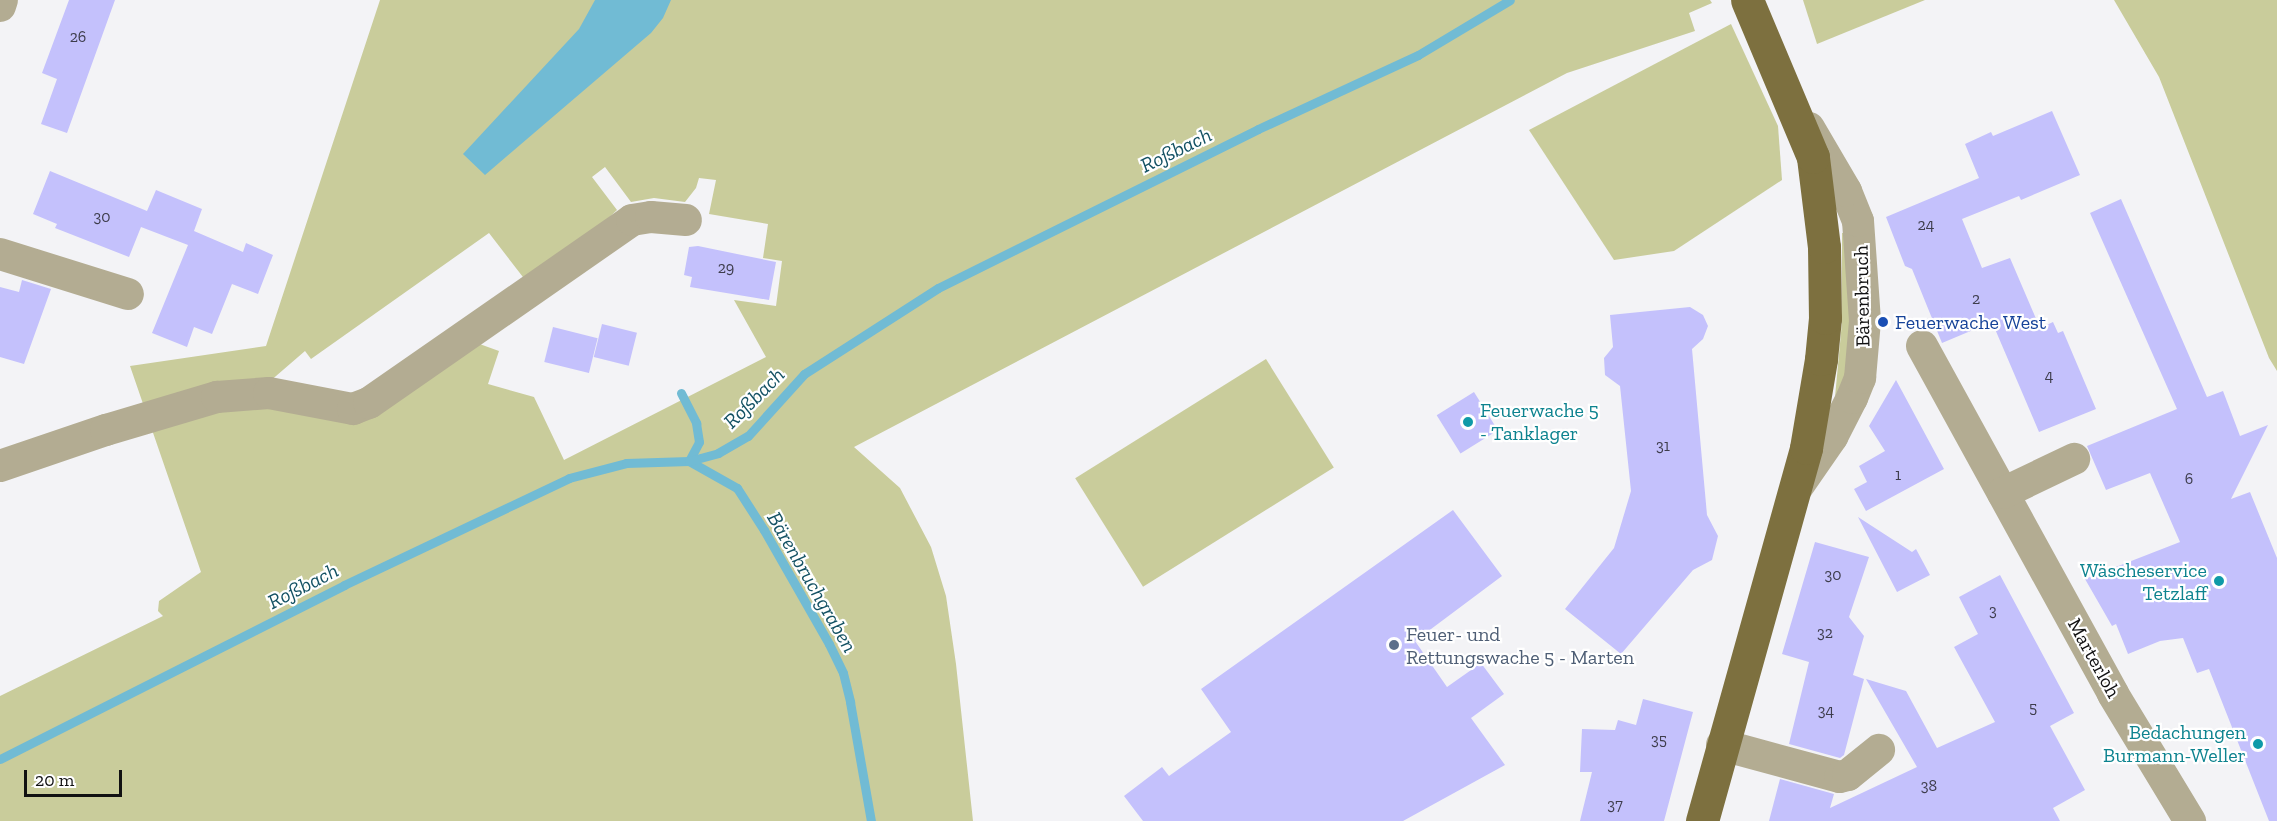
<!DOCTYPE html>
<meta charset="utf-8">
<style>
body{margin:0}
#map{position:relative;width:2277px;height:821px;overflow:hidden;background:#f3f3f6;font-family:"Zilla Slab",serif}
div>[style]{position:absolute}
.green>*{inset:0;background:#c9cc9b;transform-origin:0 0}
.water>*{inset:0;background:#71bbd4}
.stream>*{height:9px;margin:-4.5px;padding:0 4.5px;transform-origin:4.5px;border-radius:4.5px;background:#71bbd4}
.building>*{inset:0;background:#c4c1fc;transform-origin:0 0}
.minor>*{height:32px;margin:-16px;padding:0 16px;transform-origin:16px;border-radius:16px;background:#b3ac92}
.major>*{height:33px;margin:-16.5px;padding:0 16.5px;transform-origin:16.5px;border-radius:16.5px;background:#7d703f}
.dots>*{width:16px;height:16px;translate:-50% -50%;box-sizing:border-box;border:3px solid #fff;border-radius:50%}
span{translate:-50% -50%;white-space:nowrap;text-align:center;line-height:1.15;-webkit-text-stroke:4.5px #fff;paint-order:stroke}
.number-label{font-size:16px;color:#3e3d4c}
.number-label span{-webkit-text-stroke-width:0}
.street-label{font-size:20px;color:#111112}
.transit-label{font-size:20px;color:#164399}
.left{translate:0 -50%;text-align:left}
.culture-label{font-size:20px;color:#0d838f}
.right{translate:-100% -50%;text-align:right}
.service-label{font-size:20px;color:#4e5e75}
.water-label{font-size:21px;color:#135163;font-style:italic}
.scale{position:absolute;left:24px;top:770px;width:98px;height:27px;box-sizing:border-box;border:3px solid #111112;border-top:0;padding-left:8px;font-size:18px;line-height:21px;white-space:nowrap;color:#111112;-webkit-text-stroke:4px #fff;paint-order:stroke}
</style>
<div id="map">
<div class="green">
<i style="clip-path:polygon(evenodd,380px 0,1710px 0,1712px 3px,1689px 13px,1695px 31px,1567px 73px,854px 447px,900px 488px,931px 547px,946px 596px,956px 664px,973px 821px,0 821px,0 696px,163px 616px,158px 611px,159px 601px,201px 572px,130px 366px,266px 346px,380px 0,605px 167px,631px 202px,654px 198px,685px 202px,696px 188px,699px 178px,716px 180px,709px 214px,768px 224px,763px 258px,782px 261px,776px 306px,734px 300px,766px 357px,564px 460px,534px 397px,488px 384px,499px 351px,474px 342px,348px 418px,247px 401px,305px 351px,311px 359px,489px 233px,526px 281px,584px 241px,617px 210px,592px 177px,605px 167px)"></i>
<i style="clip-path:polygon(1803px 0,1925px 0,1817px 44px)"></i>
<i style="clip-path:polygon(2114px 0,2277px 0,2277px 371px,2269px 358px,2159px 77px)"></i>
<i style="clip-path:polygon(1731px 24px,1778px 126px,1782px 180px,1674px 251px,1614px 260px,1529px 130px)"></i>
<i style="clip-path:polygon(1842px 233px,1851px 233px,1854px 359px,1835px 397px,1842px 322px)"></i>
<i style="left:1266px;top:359px;width:128px;height:225px;rotate:58deg"></i>
</div>
<div class="water">
<i style="clip-path:polygon(595px 0,671px 0,663px 18px,651px 33px,485px 175px,463px 154px,579px 29px)"></i>
</div>
<div class="stream">
<i style="left:681px;top:393px;width:34px;rotate:63deg"></i>
<i style="left:696px;top:423px;width:19px;rotate:81deg"></i>
<i style="left:699px;top:442px;width:21px;rotate:118deg"></i>
<i style="left:689px;top:461px;width:55px;rotate:29.4deg"></i>
<i style="left:737px;top:488px;width:50px;rotate:57.3deg"></i>
<i style="left:764px;top:530px;width:131px;rotate:60.3deg"></i>
<i style="left:829px;top:644px;width:32px;rotate:64deg"></i>
<i style="left:843px;top:673px;width:30px;rotate:76deg"></i>
<i style="left:850px;top:702px;width:121px;rotate:80deg"></i>
<i style="left:0;top:759px;width:386px;rotate:-26.8deg"></i>
<i style="left:344px;top:585px;width:249px;rotate:-25.4deg"></i>
<i style="left:569px;top:478px;width:59px;rotate:-14.7deg"></i>
<i style="left:626px;top:463px;width:63px;rotate:-1.8deg"></i>
<i style="left:689px;top:461px;width:30px;rotate:-15deg"></i>
<i style="left:718px;top:453px;width:34px;rotate:-30deg"></i>
<i style="left:748px;top:436px;width:84px;rotate:-47.9deg"></i>
<i style="left:804px;top:374px;width:159px;rotate:-32.7deg"></i>
<i style="left:938px;top:288px;width:357px;rotate:-26.4deg"></i>
<i style="left:1258px;top:129px;width:176px;rotate:-24.8deg"></i>
<i style="left:1418px;top:55px;width:107px;rotate:-30.9deg"></i>
</div>
<div class="building">
<i style="clip-path:polygon(69px 0,115px 0,67px 133px,41px 124px,57px 79px,42px 73px)"></i>
<i style="clip-path:polygon(2052px 111px,2080px 175px,2021px 200px,2019px 196px,1962px 219px,1982px 268px,2010px 258px,2040px 328px,2053px 322px,2058px 333px,2063px 331px,2096px 409px,2039px 432px,1992px 322px,1942px 343px,1912px 269px,1905px 266px,1886px 217px,1979px 178px,1965px 144px,1991px 132px,1993px 136px)"></i>
<i style="clip-path:polygon(50px 171px,147px 211px,156px 190px,202px 209px,194px 231px,243px 252px,246px 243px,273px 255px,258px 294px,232px 284px,212px 334px,194px 327px,187px 347px,152px 333px,188px 245px,141px 227px,129px 257px,55px 228px,57px 224px,33px 214px)"></i>
<i style="clip-path:polygon(2121px 199px,2207px 397px,2223px 391px,2240px 436px,2268px 425px,2231px 499px,2250px 492px,2277px 558px,2277px 821px,2269px 821px,2209px 669px,2197px 673px,2183px 638px,2160px 641px,2128px 654px,2116px 624px,2112px 626px,2085px 579px,2180px 542px,2150px 473px,2106px 490px,2087px 446px,2177px 409px,2090px 213px)"></i>
<i style="clip-path:polygon(698px 246px,776px 262px,769px 300px,690px 287px,692px 277px,684px 275px,689px 247px)"></i>
<i style="clip-path:polygon(22px 280px,51px 289px,24px 364px,0 357px,0 287px,19px 292px)"></i>
<i style="clip-path:polygon(1690px 307px,1703px 315px,1708px 326px,1703px 339px,1692px 349px,1707px 515px,1718px 536px,1712px 560px,1693px 570px,1621px 654px,1565px 609px,1614px 548px,1631px 491px,1620px 386px,1605px 375px,1604px 358px,1613px 347px,1610px 315px)"></i>
<i style="left:602px;top:324px;width:36px;height:34px;rotate:14deg"></i>
<i style="left:553px;top:327px;width:46px;height:36px;rotate:14deg"></i>
<i style="clip-path:polygon(1896px 380px,1944px 469px,1866px 511px,1854px 489px,1867px 482px,1859px 466px,1885px 451px,1869px 426px)"></i>
<i style="left:1474px;top:392px;width:45px;height:44px;rotate:58deg"></i>
<i style="clip-path:polygon(1453px 510px,1502px 576px,1415px 641px,1447px 687px,1481px 663px,1504px 694px,1471px 718px,1505px 765px,1403px 821px,1143px 821px,1124px 796px,1162px 767px,1169px 776px,1231px 732px,1201px 689px)"></i>
<i style="clip-path:polygon(1858px 517px,1912px 552px,1916px 549px,1930px 575px,1897px 592px)"></i>
<i style="clip-path:polygon(1815px 542px,1869px 557px,1849px 617px,1864px 636px,1853px 675px,1864px 679px,1844px 755px,1840px 758px,1789px 744px,1809px 662px,1782px 654px)"></i>
<i style="clip-path:polygon(2000px 575px,2074px 713px,2050px 726px,2085px 790px,2053px 808px,2060px 821px,1769px 821px,1780px 779px,1834px 794px,1830px 808px,1917px 767px,1866px 679px,1906px 691px,1937px 748px,1995px 722px,1954px 647px,1978px 634px,1959px 597px)"></i>
<i style="clip-path:polygon(1643px 699px,1693px 712px,1664px 821px,1580px 821px,1592px 772px,1580px 772px,1582px 729px,1615px 730px,1618px 720px,1636px 725px)"></i>
</div>
<div class="minor">
<i style="left:0;top:6px;width:6px;rotate:-72deg"></i>
<i style="left:0;top:254px;width:134px;rotate:17.4deg"></i>
<i style="left:1922px;top:346px;width:397px;rotate:61.2deg"></i>
<i style="left:2113px;top:694px;width:149px;rotate:58.8deg"></i>
<i style="left:0;top:466px;width:112px;rotate:-18.8deg"></i>
<i style="left:106px;top:430px;width:116px;rotate:-16.6deg"></i>
<i style="left:217px;top:397px;width:52px;rotate:-4.4deg"></i>
<i style="left:269px;top:393px;width:86px;rotate:10.8deg"></i>
<i style="left:353px;top:409px;width:17px;rotate:-21deg"></i>
<i style="left:369px;top:403px;width:320px;rotate:-34.8deg"></i>
<i style="left:632px;top:220px;width:19px;rotate:-9deg"></i>
<i style="left:651px;top:217px;width:35px;rotate:5deg"></i>
<i style="left:1798px;top:486px;width:60px;rotate:-55.2deg"></i>
<i style="left:1832px;top:437px;width:44px;rotate:-62.9deg"></i>
<i style="left:1852px;top:398px;width:22px;rotate:-68deg"></i>
<i style="left:1860px;top:378px;width:57px;rotate:-85deg"></i>
<i style="left:1865px;top:321px;width:100px;rotate:-94deg"></i>
<i style="left:1858px;top:221px;width:32px;rotate:-112deg"></i>
<i style="left:1846px;top:191px;width:73px;rotate:-120.4deg"></i>
<i style="left:2003px;top:493px;width:79px;rotate:-25.6deg"></i>
<i style="left:1722px;top:745px;width:122px;rotate:15.2deg"></i>
<i style="left:1840px;top:777px;width:8px;rotate:-14deg"></i>
<i style="left:1848px;top:775px;width:40px;rotate:-39deg"></i>
</div>
<div class="major">
<i style="left:1702px;top:821px;width:387px;rotate:-74.4deg"></i>
<i style="left:1806px;top:448px;width:90px;rotate:-80.4deg"></i>
<i style="left:1821px;top:359px;width:41px;rotate:-84.4deg"></i>
<i style="left:1825px;top:318px;width:71px;rotate:-90.8deg"></i>
<i style="left:1824px;top:247px;width:91px;rotate:-97deg"></i>
<i style="left:1813px;top:157px;width:170px;rotate:-112.8deg"></i>
</div>
<div class="dots">
<i style="left:1883px;top:322px;background:#1a4fb4"></i>
<i style="left:1468px;top:422px;background:#0f9aa8"></i>
<i style="left:2219px;top:581px;background:#0f9aa8"></i>
<i style="left:1394px;top:645px;background:#5c6f8a"></i>
<i style="left:2258px;top:744px;background:#0f9aa8"></i>
</div>
<div class="number-label">
<span style="left:78px;top:37px">26</span>
<span style="left:102px;top:217px">30</span>
<span style="left:1926px;top:225px">24</span>
<span style="left:726px;top:268px">29</span>
<span style="left:1976px;top:299px">2</span>
<span style="left:2049px;top:376px">4</span>
<span style="left:1663px;top:446px">31</span>
<span style="left:1898px;top:475px">1</span>
<span style="left:2189px;top:479px">6</span>
<span style="left:1833px;top:575px">30</span>
<span style="left:1993px;top:611px">3</span>
<span style="left:1825px;top:633px">32</span>
<span style="left:2033px;top:708px">5</span>
<span style="left:1826px;top:711px">34</span>
<span style="left:1659px;top:740px">35</span>
<span style="left:1929px;top:786px">38</span>
<span style="left:1615px;top:805px">37</span>
</div>
<div class="street-label">
<span style="left:1862px;top:296px;rotate:-91deg">Bärenbruch</span>
<span style="left:2094px;top:658px;rotate:61deg">Marterloh</span>
</div>
<div class="transit-label">
<span class="left" style="left:1895px;top:322px">Feuerwache West</span>
</div>
<div class="culture-label">
<span class="left" style="left:1480px;top:422px">Feuerwache 5<br>- Tanklager</span>
<span class="right" style="left:2207px;top:582px">Wäscheservice<br>Tetzlaff</span>
<span class="right" style="left:2246px;top:744px">Bedachungen<br>Burmann-Weller</span>
</div>
<div class="service-label">
<span class="left" style="left:1406px;top:646px">Feuer- und<br>Rettungswache 5 - Marten</span>
</div>
<div class="water-label">
<span style="left:1176px;top:150px;rotate:-26deg">Roßbach</span>
<span style="left:754px;top:398px;rotate:-45deg">Roßbach</span>
<span style="left:812px;top:582px;rotate:60deg">Bärenbruchgraben</span>
<span style="left:303px;top:586px;rotate:-27deg">Roßbach</span>
</div>
<div class="scale">20 m</div>
</div>
